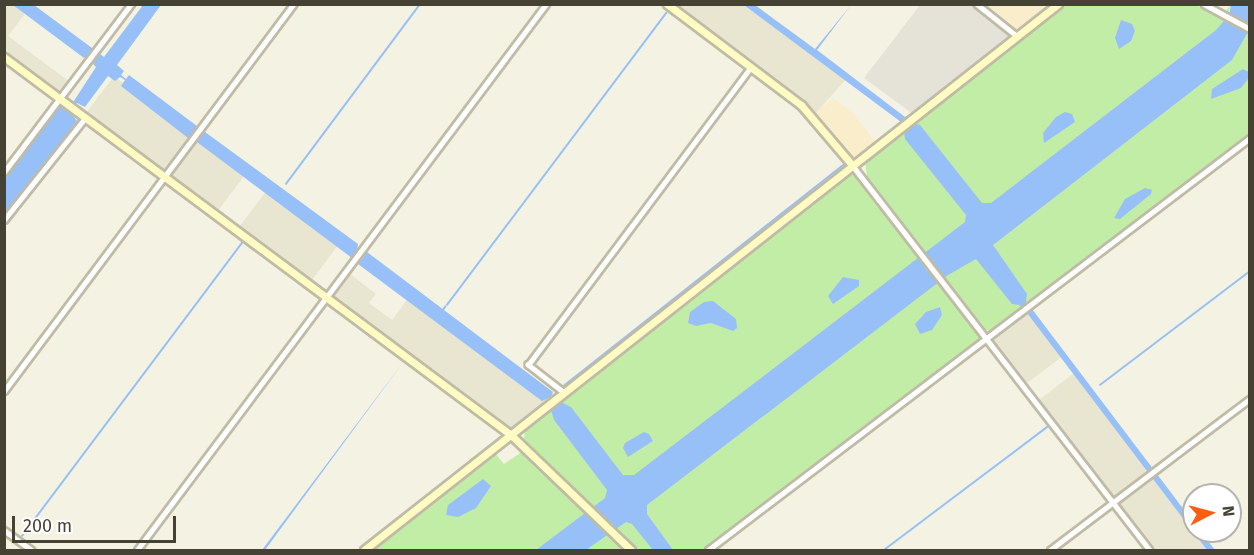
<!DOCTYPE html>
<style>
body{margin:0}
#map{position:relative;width:1254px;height:555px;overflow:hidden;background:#f4f2e3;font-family:"Fira Sans",sans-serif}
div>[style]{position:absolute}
.residential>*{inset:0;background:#e8e5d1;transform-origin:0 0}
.commercial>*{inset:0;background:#f9edcb}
.industrial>*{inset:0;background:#e5e2d8}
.green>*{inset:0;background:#c1eda7}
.water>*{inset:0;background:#98c0f8}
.stream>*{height:1.5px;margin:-0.75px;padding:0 0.75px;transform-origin:0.75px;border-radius:0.75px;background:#98c0f8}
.roads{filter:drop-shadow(2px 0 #c0bba5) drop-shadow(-2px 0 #c0bba5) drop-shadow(0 2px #c0bba5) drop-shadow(0 -2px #c0bba5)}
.street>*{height:4.5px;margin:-2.25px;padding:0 2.25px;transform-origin:2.25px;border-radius:2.25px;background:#fff}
.secondary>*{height:7px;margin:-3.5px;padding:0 3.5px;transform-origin:3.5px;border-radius:3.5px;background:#fffbc2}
span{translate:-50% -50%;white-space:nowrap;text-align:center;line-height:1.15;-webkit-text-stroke:5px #fff;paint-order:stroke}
.frame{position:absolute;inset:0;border:6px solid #464233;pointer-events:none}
.north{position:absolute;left:1182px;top:483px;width:60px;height:60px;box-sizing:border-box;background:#fff;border:2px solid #b5b3ad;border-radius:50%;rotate:84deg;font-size:16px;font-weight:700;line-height:24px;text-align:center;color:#464233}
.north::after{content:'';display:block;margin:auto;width:21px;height:27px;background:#ff5d0f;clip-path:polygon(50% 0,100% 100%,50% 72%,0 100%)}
.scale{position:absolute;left:12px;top:516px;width:164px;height:27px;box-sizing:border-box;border:3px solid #464233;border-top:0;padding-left:8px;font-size:18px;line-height:21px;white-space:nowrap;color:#464233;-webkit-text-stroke:4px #fff;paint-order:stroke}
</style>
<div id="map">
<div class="residential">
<i style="clip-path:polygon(4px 5px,18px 5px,27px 11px,8px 36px,70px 82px,62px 94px,5px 51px)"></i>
<i style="clip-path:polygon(674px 5px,748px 5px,847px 78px,816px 113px)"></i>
<i style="left:114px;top:76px;width:164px;height:46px;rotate:37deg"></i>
<i style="left:267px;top:190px;width:90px;height:46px;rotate:37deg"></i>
<i style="clip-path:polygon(345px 270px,376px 294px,369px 303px,392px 320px,409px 297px,548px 401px,510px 430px,328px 293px)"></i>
<i style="left:1026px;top:310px;width:59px;height:44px;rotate:53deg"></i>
<i style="clip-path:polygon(1074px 373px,1194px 531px,1210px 550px,1154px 550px,1039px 400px)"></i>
</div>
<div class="commercial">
<i style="clip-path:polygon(981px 5px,1052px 5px,1017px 32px)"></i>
<i style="clip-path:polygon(833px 98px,854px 114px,876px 143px,853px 160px,816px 113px)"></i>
</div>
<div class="industrial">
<i style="clip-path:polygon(920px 5px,972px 5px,1009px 33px,1009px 37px,913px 114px,864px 78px)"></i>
</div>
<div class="green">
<i style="clip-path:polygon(1064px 5px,1196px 5px,1221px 17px,1231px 5px,1226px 20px,1249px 30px,1249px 136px,993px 331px,986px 330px,952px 287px,947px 290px,981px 334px,980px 341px,705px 550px,636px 550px,620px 535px,627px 550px,369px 550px,494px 452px,504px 464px,522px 452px,580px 507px,587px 501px,524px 439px,525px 428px,850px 173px,856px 175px,914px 249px,920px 245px,867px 176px,865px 160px)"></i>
</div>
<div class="water">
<i style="clip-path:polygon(13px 5px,34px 5px,92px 48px,90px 52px,97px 58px,100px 54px,104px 57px,143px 5px,161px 5px,117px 65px,124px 71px,121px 75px,126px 79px,129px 75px,197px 126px,195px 130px,201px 135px,205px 132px,358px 244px,357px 251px,363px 256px,367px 252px,553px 392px,551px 397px,542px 401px,358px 264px,361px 259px,355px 254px,352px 258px,197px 142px,200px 138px,193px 133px,188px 138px,121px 86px,125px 80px,120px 77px,115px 81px,108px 76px,85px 107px,77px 103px,70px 112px,77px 121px,5px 217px,5px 179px,57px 108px,60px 105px,68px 110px,96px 67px,93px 64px,96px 59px,89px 54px,84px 58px)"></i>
<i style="clip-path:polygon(744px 5px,755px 5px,815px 49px,851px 5px,817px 50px,905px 117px,912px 113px,901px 122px)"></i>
<i style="clip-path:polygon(1231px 5px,1249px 5px,1249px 30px,1232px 60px,993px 245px,1027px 294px,1026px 301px,1032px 309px,1194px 523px,1194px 531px,1200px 531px,1215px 550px,1207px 550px,1027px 313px,1019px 305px,1012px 304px,976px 259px,948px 275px,647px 505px,647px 514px,673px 550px,653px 550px,632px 524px,626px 522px,586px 550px,536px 550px,605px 498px,607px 490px,554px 420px,551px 410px,561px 402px,571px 407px,623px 475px,634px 475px,965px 222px,966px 215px,905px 139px,904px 132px,915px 124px,920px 125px,982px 203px,991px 203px,1216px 30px,1229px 15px)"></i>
<i style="clip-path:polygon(1121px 20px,1132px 24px,1135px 31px,1131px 41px,1119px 49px,1115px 38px)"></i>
<i style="clip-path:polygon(1243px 69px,1249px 72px,1248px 79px,1241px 88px,1211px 99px,1212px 89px)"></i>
<i style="clip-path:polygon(1065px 112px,1072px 114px,1075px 122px,1044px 143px,1043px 133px,1056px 117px)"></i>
<i style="clip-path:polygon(1145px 188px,1152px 190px,1151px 194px,1120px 219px,1114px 218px,1125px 199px)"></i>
<i style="clip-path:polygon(843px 277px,859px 280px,859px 286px,833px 304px,828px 296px)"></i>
<i style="clip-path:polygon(713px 301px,736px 319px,737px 328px,733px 331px,711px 323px,696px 326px,688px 323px,690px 312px,704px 302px)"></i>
<i style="clip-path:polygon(940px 307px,942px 315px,932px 330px,920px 334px,915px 324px,926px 312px)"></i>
<i style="clip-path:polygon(404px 361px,265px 550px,262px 550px)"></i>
<i style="clip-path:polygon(644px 432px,649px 434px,653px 441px,628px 457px,623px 448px,625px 443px)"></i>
<i style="clip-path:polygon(483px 479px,491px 486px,476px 508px,458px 517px,446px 515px,448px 505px)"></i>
</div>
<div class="stream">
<i style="left:286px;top:184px;width:224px;rotate:-53.3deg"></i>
<i style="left:447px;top:305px;width:365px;rotate:-53.1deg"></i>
<i style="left:443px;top:310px;width:4px;rotate:-56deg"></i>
<i style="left:1100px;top:385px;width:188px;rotate:-37.2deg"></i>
<i style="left:561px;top:388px;width:360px;rotate:-38.3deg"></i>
<i style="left:22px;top:536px;width:368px;rotate:-53.1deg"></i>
<i style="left:884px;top:550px;width:204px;rotate:-37deg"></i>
</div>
<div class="roads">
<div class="street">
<i style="left:977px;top:4px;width:51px;rotate:38.7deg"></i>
<i style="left:1204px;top:4px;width:52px;rotate:28.5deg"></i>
<i style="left:853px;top:166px;width:485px;rotate:52.3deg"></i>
<i style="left:4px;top:172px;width:211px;rotate:-52.9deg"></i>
<i style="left:4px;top:220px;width:130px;rotate:-51.5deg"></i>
<i style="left:4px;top:391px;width:484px;rotate:-53.2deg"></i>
<i style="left:564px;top:393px;width:46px;rotate:-142.1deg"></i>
<i style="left:528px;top:365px;width:372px;rotate:-53.2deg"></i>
<i style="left:4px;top:530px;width:34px;rotate:36deg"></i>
<i style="left:137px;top:550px;width:682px;rotate:-53.16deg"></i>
<i style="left:708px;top:550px;width:681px;rotate:-37.24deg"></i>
<i style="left:1050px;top:550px;width:251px;rotate:-37.1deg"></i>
</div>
<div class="secondary">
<i style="left:667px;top:4px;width:168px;rotate:37deg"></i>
<i style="left:801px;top:105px;width:80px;rotate:49.6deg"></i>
<i style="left:4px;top:57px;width:632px;rotate:36.71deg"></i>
<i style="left:511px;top:435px;width:166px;rotate:43.8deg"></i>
<i style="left:364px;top:550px;width:883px;rotate:-38.19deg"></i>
</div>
</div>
<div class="frame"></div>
<div class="north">N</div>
<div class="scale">200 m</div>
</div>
